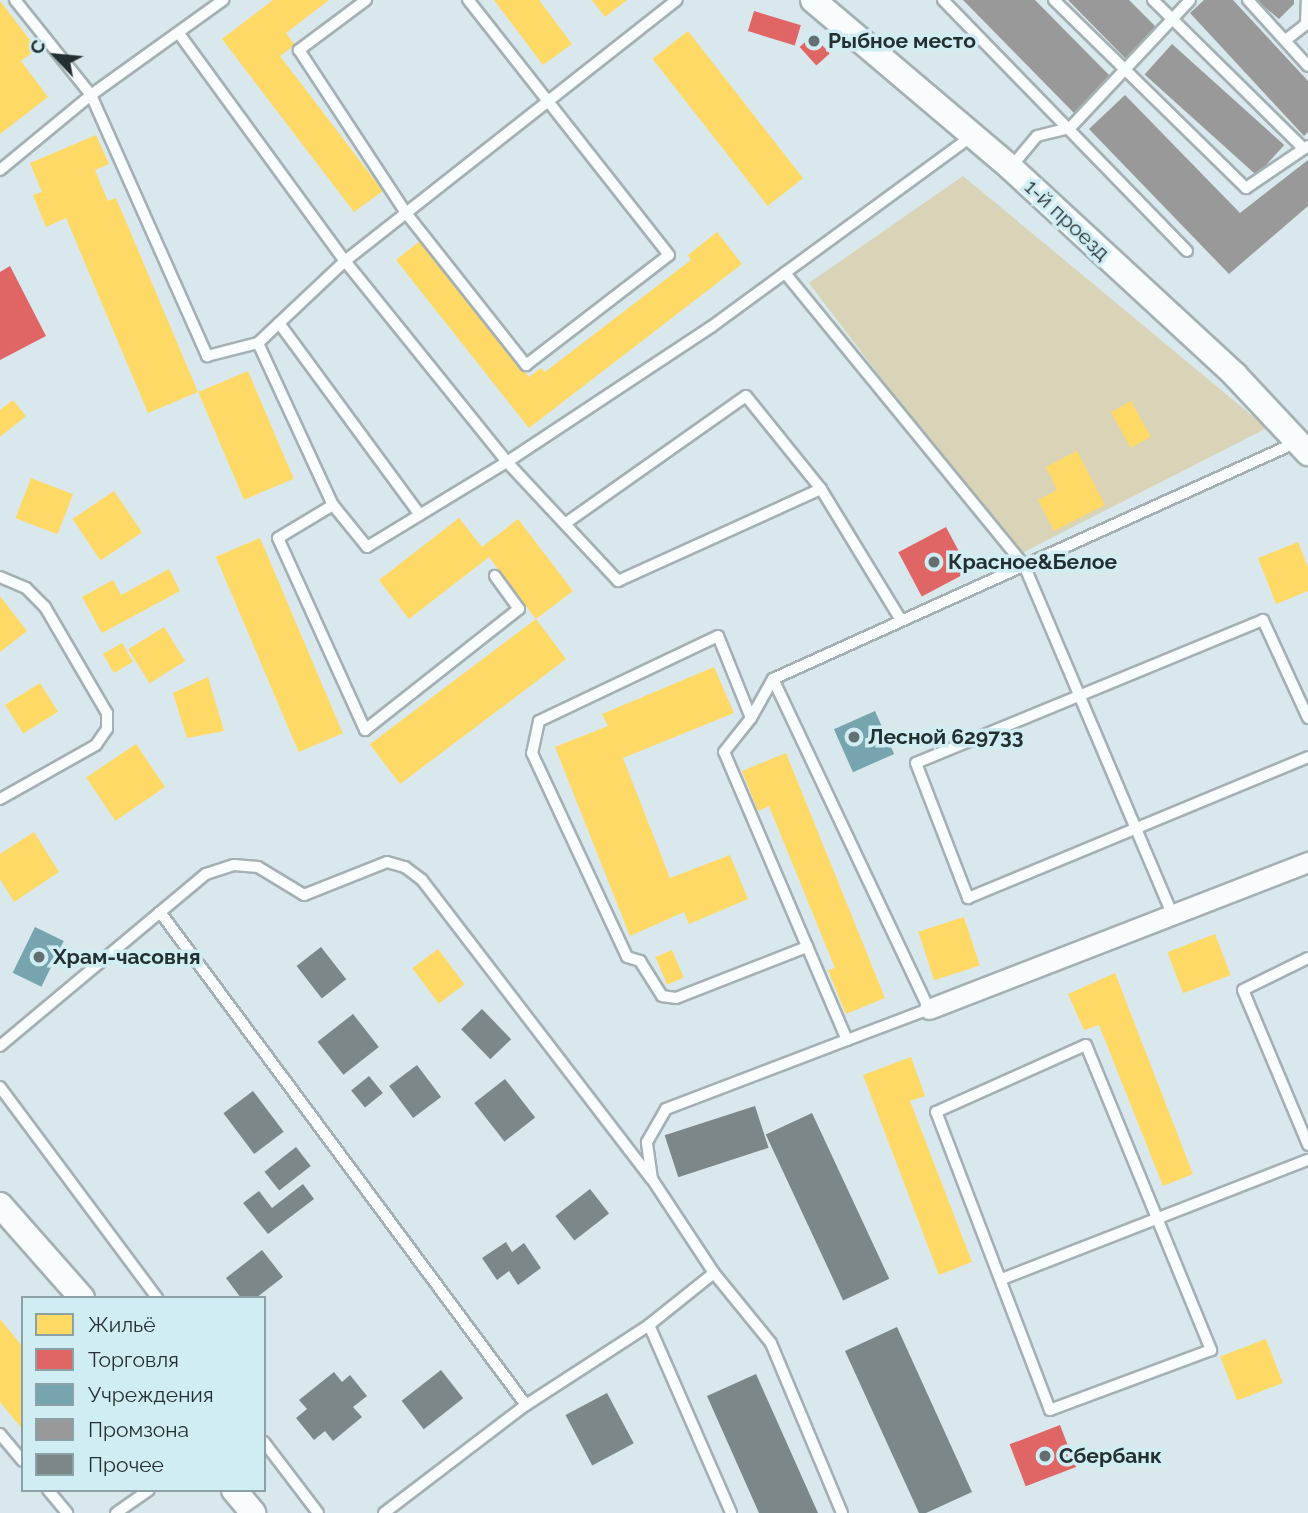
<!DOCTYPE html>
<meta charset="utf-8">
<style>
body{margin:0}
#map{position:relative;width:1308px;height:1513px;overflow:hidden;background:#d9e8ec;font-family:Raleway,sans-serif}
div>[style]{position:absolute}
.green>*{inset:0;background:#d9d4b8}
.homes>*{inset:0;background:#ffd966;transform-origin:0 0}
.shops>*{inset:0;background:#e06666;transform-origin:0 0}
.public>*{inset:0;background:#76a5af;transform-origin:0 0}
.industry>*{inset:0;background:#999;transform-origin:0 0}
.building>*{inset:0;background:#7c878a;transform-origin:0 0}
.roads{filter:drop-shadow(2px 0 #a4b0b3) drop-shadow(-2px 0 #a4b0b3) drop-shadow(0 2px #a4b0b3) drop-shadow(0 -2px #a4b0b3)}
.service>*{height:10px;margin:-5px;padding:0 5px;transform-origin:5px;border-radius:5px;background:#f9fcfc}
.minor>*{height:19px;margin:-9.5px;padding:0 9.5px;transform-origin:9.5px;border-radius:9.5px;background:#f9fcfc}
.tertiary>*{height:24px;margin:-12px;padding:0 12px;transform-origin:12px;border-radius:12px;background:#f9fcfc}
.dots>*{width:19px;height:19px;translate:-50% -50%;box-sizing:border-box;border:4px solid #d1edf4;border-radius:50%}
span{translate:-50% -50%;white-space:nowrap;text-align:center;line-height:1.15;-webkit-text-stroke:7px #d1edf4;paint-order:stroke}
.poi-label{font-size:21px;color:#242f31;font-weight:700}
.left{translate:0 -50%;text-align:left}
.street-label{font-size:21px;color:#242f31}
.legend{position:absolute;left:21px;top:1296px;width:245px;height:196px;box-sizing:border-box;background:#d1edf4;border:2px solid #8ca1a6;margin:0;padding:9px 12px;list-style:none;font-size:21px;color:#242f31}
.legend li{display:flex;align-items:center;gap:14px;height:35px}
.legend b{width:35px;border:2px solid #8ca1a6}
.north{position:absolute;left:21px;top:21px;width:70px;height:70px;-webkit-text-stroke:5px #d1edf4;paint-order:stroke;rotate:296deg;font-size:19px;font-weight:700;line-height:28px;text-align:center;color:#242f31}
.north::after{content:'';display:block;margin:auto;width:24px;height:32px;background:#242f31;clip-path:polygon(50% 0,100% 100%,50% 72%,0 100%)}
</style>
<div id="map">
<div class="green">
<i style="clip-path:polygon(963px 176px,1267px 428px,1016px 556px,809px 283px)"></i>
</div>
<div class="homes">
<i style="clip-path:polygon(273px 0,329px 0,286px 33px,295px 45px,280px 56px,383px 191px,354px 212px,222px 39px)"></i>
<i style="clip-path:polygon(494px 0,539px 0,572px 44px,543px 65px)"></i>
<i style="clip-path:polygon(592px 0,627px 0,605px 17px)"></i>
<i style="clip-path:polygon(0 1px,37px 49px,21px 61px,48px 97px,0 134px)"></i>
<i style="left:688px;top:31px;width:187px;height:45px;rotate:52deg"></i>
<i style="clip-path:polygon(96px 135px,109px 164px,95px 170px,108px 201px,116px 198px,198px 392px,148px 413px,66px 218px,46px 227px,33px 195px,42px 192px,30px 163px)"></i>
<i style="clip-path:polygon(717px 232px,742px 264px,529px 428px,396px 260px,420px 241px,529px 377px,541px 368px,545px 372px,691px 260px,688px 255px)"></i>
<i style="left:248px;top:371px;width:117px;height:54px;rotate:67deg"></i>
<i style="clip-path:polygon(13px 400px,26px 416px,0 437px,0 410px)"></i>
<i style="left:1131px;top:401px;width:41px;height:23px;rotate:61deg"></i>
<i style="clip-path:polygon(1077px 451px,1105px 505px,1054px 531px,1038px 500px,1057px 490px,1046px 467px)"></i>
<i style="left:31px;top:478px;width:45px;height:43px;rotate:21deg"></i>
<i style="left:114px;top:491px;width:50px;height:50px;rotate:56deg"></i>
<i style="clip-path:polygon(459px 518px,482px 547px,518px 519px,573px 591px,536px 619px,489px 557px,409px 619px,379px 580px)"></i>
<i style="left:260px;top:538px;width:212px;height:48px;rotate:67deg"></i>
<i style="clip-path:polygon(1298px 542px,1308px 567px,1308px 591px,1276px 604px,1258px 558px)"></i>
<i style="clip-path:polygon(169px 569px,180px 591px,102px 633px,82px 597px,113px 580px,121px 595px)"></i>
<i style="clip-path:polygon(0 596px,27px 631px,0 652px)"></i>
<i style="left:536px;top:619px;width:50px;height:208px;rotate:53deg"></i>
<i style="left:164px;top:627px;width:40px;height:42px;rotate:58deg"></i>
<i style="left:122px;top:643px;width:22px;height:22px;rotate:60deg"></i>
<i style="clip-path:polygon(714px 667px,734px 713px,623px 758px,670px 878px,730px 855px,748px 899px,689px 924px,684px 912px,630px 936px,555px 747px,608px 726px,602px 714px)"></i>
<i style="clip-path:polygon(208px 677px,224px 731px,187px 738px,173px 693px)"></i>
<i style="left:40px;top:683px;width:34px;height:41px;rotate:58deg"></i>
<i style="left:136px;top:744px;width:52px;height:60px;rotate:56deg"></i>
<i style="clip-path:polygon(786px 753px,885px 998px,846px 1014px,828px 970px,835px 968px,769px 806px,758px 811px,742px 771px)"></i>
<i style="clip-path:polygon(34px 832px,59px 872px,14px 902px,0 879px,0 854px)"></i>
<i style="left:964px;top:917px;width:51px;height:48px;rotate:72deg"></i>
<i style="left:1215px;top:934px;width:44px;height:51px;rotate:69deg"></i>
<i style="left:438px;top:949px;width:44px;height:32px;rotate:53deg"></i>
<i style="left:672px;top:950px;width:30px;height:18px;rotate:67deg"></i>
<i style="clip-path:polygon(1115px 973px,1193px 1174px,1163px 1186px,1099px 1025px,1084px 1030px,1068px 994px)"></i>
<i style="clip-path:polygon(911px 1057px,925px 1096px,910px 1101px,972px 1262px,939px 1275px,863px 1075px)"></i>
<i style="clip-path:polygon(0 1319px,23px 1347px,23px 1430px,0 1402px)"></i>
<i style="left:1266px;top:1339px;width:47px;height:49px;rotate:69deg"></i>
</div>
<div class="shops">
<i style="left:754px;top:11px;width:49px;height:21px;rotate:17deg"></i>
<i style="left:813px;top:35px;width:25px;height:18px;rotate:48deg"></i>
<i style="clip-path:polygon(10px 266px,46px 336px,0 360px,0 272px)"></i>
<i style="left:946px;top:527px;width:50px;height:54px;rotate:62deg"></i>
<i style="left:1060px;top:1425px;width:45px;height:54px;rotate:69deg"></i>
</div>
<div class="public">
<i style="left:875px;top:711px;width:47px;height:45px;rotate:66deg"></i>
<i style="left:35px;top:927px;width:32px;height:51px;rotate:26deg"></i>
</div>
<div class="industry">
<i style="clip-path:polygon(963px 0,1035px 0,1110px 76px,1074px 113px)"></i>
<i style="clip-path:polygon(1068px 0,1129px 0,1157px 28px,1126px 59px)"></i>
<i style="clip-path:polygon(1204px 0,1233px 0,1308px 81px,1308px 132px,1304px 136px,1190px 13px)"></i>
<i style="clip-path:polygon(1256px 0,1294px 0,1294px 4px,1279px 19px)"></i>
<i style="left:1172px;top:44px;width:151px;height:41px;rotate:42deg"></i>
<i style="clip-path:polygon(1125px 95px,1240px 213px,1308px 160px,1308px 206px,1229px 274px,1089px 129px)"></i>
</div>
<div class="building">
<i style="left:321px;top:947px;width:41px;height:31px;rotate:52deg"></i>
<i style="left:482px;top:1009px;width:42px;height:29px;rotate:46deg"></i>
<i style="left:353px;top:1014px;width:42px;height:45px;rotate:52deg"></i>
<i style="left:417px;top:1065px;width:40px;height:35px;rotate:53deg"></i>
<i style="left:369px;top:1076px;width:22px;height:23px;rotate:51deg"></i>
<i style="left:505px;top:1079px;width:49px;height:39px;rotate:52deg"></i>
<i style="left:253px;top:1091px;width:51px;height:37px;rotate:53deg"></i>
<i style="left:755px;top:1106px;width:44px;height:95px;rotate:72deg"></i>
<i style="left:812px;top:1113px;width:183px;height:51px;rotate:65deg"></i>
<i style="left:296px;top:1147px;width:24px;height:40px;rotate:52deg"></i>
<i style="clip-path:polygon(303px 1184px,314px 1199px,268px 1234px,243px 1203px,259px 1191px,272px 1208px)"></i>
<i style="left:590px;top:1189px;width:31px;height:44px;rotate:52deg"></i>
<i style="clip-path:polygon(506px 1242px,512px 1252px,524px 1243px,541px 1268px,518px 1285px,509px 1271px,497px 1280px,482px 1258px)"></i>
<i style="clip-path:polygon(262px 1250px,283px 1277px,256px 1298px,241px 1298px,226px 1278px)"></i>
<i style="clip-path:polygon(897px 1327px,972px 1492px,926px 1513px,919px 1513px,845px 1351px)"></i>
<i style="left:441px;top:1370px;width:36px;height:50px;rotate:52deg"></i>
<i style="clip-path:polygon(334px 1372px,342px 1382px,350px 1375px,367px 1396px,353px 1407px,362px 1417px,333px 1441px,325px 1431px,314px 1440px,296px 1418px,307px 1409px,299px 1400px)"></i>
<i style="clip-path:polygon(756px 1374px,818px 1513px,759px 1513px,707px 1396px)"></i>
<i style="left:607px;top:1393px;width:57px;height:47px;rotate:62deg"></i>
</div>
<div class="roads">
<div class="service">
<i style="left:15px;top:0;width:122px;rotate:51.3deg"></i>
<i style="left:91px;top:95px;width:286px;rotate:66deg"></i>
<i style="left:207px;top:356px;width:53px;rotate:-14.3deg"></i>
<i style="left:258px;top:343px;width:120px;rotate:-43.3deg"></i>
<i style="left:345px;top:261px;width:422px;rotate:-38.2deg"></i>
<i style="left:366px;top:0;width:84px;rotate:143.3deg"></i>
<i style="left:299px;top:50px;width:195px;rotate:56.7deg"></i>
<i style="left:406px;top:213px;width:194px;rotate:51.7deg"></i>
<i style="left:526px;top:365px;width:180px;rotate:-37.6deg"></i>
<i style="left:669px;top:255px;width:325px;rotate:-128.2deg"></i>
<i style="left:943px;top:0;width:350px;rotate:45.8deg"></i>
<i style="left:1054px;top:0;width:269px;rotate:44.4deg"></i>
<i style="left:1246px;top:188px;width:75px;rotate:-34.1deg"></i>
<i style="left:1153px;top:0;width:212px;rotate:44.6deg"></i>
<i style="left:1248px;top:0;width:89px;rotate:47.7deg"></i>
<i style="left:180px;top:35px;width:280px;rotate:53.9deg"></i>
<i style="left:345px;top:261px;width:258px;rotate:51.1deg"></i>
<i style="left:507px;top:462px;width:163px;rotate:47deg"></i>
<i style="left:618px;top:581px;width:223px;rotate:-24.4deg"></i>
<i style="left:1287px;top:39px;width:24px;rotate:-38deg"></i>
<i style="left:1306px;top:24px;width:24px;rotate:-88deg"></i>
<i style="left:1011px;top:167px;width:40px;rotate:-50deg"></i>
<i style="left:1037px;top:136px;width:34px;rotate:-14deg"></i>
<i style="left:1070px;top:128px;width:175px;rotate:-46.8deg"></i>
<i style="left:0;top:170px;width:118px;rotate:-39.5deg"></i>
<i style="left:91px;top:95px;width:163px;rotate:-35.7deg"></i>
<i style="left:785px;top:273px;width:377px;rotate:50.7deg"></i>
<i style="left:1024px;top:565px;width:381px;rotate:67deg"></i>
<i style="left:279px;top:323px;width:238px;rotate:53.7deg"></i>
<i style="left:258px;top:343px;width:179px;rotate:65.2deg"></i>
<i style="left:333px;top:505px;width:54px;rotate:51deg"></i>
<i style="left:367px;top:547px;width:164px;rotate:-31.3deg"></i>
<i style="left:507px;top:462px;width:245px;rotate:-33.5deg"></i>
<i style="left:711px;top:327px;width:325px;rotate:-36.2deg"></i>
<i style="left:333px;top:505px;width:64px;rotate:149deg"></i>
<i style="left:278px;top:538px;width:211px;rotate:65.6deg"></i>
<i style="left:365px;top:730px;width:196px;rotate:-38.2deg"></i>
<i style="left:519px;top:609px;width:41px;rotate:-126deg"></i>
<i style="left:566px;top:523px;width:220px;rotate:-35.2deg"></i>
<i style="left:746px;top:396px;width:119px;rotate:51.1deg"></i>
<i style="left:821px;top:489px;width:153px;rotate:58.6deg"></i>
<i style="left:0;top:577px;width:28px;rotate:23deg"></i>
<i style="left:26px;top:588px;width:27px;rotate:45deg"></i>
<i style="left:45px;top:607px;width:123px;rotate:59.7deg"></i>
<i style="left:107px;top:713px;width:16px;rotate:90deg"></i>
<i style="left:107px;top:729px;width:19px;rotate:125deg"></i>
<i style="left:96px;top:745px;width:110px;rotate:150.6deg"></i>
<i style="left:773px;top:679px;width:365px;rotate:64.7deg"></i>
<i style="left:929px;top:1009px;width:88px;rotate:159.3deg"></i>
<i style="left:751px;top:718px;width:88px;rotate:-111.9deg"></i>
<i style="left:718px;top:636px;width:198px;rotate:154.6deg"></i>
<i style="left:539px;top:721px;width:33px;rotate:102deg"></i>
<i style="left:532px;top:753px;width:225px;rotate:65deg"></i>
<i style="left:627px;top:957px;width:14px;rotate:17deg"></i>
<i style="left:640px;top:961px;width:41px;rotate:57.8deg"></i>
<i style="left:662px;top:996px;width:14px;rotate:8deg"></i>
<i style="left:676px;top:998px;width:141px;rotate:-21.3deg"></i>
<i style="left:1308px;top:718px;width:108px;rotate:-114.7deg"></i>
<i style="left:1263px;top:620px;width:375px;rotate:157.6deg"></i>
<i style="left:916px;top:763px;width:145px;rotate:68.9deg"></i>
<i style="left:968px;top:898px;width:368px;rotate:-22.5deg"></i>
<i style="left:160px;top:912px;width:614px;rotate:53.41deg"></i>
<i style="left:1308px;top:958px;width:72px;rotate:153.8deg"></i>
<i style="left:1243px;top:990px;width:168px;rotate:67.2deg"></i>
<i style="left:1086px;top:1045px;width:330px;rotate:67.7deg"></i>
<i style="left:1211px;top:1350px;width:172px;rotate:159.6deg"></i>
<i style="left:1050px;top:1410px;width:319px;rotate:-110.9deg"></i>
<i style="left:936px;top:1112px;width:164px;rotate:-24.1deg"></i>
<i style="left:0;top:1046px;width:268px;rotate:-39.9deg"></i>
<i style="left:206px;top:874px;width:29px;rotate:-18deg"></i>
<i style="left:234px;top:865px;width:24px;rotate:5deg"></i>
<i style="left:258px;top:867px;width:54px;rotate:31.3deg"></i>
<i style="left:304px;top:895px;width:89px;rotate:-21.7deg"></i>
<i style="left:387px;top:862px;width:19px;rotate:16deg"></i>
<i style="left:405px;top:867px;width:21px;rotate:37deg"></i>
<i style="left:422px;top:880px;width:376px;rotate:52.5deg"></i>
<i style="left:0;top:1087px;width:263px;rotate:53.3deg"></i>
<i style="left:1002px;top:1279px;width:328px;rotate:-21.3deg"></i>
<i style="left:649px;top:1325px;width:205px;rotate:66.4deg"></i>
<i style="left:0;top:1434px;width:35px;rotate:50deg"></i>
<i style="left:264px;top:1442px;width:89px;rotate:52.7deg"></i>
<i style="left:48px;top:1490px;width:30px;rotate:50deg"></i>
<i style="left:116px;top:1513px;width:40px;rotate:-34.9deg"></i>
<i style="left:384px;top:1513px;width:178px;rotate:-37.3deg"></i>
<i style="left:526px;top:1405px;width:147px;rotate:-33deg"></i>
<i style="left:649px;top:1325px;width:83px;rotate:-38.7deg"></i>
<i style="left:842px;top:1513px;width:184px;rotate:-112.7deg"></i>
<i style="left:771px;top:1343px;width:90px;rotate:-129.2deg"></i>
<i style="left:714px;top:1273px;width:113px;rotate:-123.4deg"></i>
<i style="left:652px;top:1179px;width:37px;rotate:-98deg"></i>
<i style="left:647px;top:1142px;width:38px;rotate:-60deg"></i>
<i style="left:666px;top:1109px;width:194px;rotate:-20.9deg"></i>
<i style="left:847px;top:1040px;width:313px;rotate:-113.1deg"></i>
<i style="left:724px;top:752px;width:43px;rotate:-51.5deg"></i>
<i style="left:751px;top:718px;width:45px;rotate:-60.6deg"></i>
<i style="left:773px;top:679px;width:573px;rotate:-24.33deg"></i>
</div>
<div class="minor">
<i style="left:929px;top:1009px;width:407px;rotate:-21.2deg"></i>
</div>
<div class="tertiary">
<i style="left:813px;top:0;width:260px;rotate:40.3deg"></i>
<i style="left:1011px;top:168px;width:305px;rotate:42.7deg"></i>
<i style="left:1235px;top:375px;width:107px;rotate:46.9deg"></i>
<i style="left:0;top:1205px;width:124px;rotate:48.6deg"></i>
<i style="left:234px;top:1490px;width:30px;rotate:50deg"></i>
</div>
</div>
<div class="dots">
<i style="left:814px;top:41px;background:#637072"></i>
<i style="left:934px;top:562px;background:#637072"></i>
<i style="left:854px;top:737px;background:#637072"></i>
<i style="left:39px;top:957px;background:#637072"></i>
<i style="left:1045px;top:1456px;background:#637072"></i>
</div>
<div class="poi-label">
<span class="left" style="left:828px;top:41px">Рыбное место</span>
<span class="left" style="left:948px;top:562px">Красное&amp;Белое</span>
<span class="left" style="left:868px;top:737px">Лесной 629733</span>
<span class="left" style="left:53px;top:957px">Храм-часовня</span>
<span class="left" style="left:1059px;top:1456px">Сбербанк</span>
</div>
<div class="street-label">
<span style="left:1067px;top:220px;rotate:43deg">1-й проезд</span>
</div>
<ul class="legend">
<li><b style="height:19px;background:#ffd966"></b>Жильё</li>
<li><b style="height:19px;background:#e06666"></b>Торговля</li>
<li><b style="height:19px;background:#76a5af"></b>Учреждения</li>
<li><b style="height:19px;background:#999"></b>Промзона</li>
<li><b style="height:19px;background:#7c878a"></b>Прочее</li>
</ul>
<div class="north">С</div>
</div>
